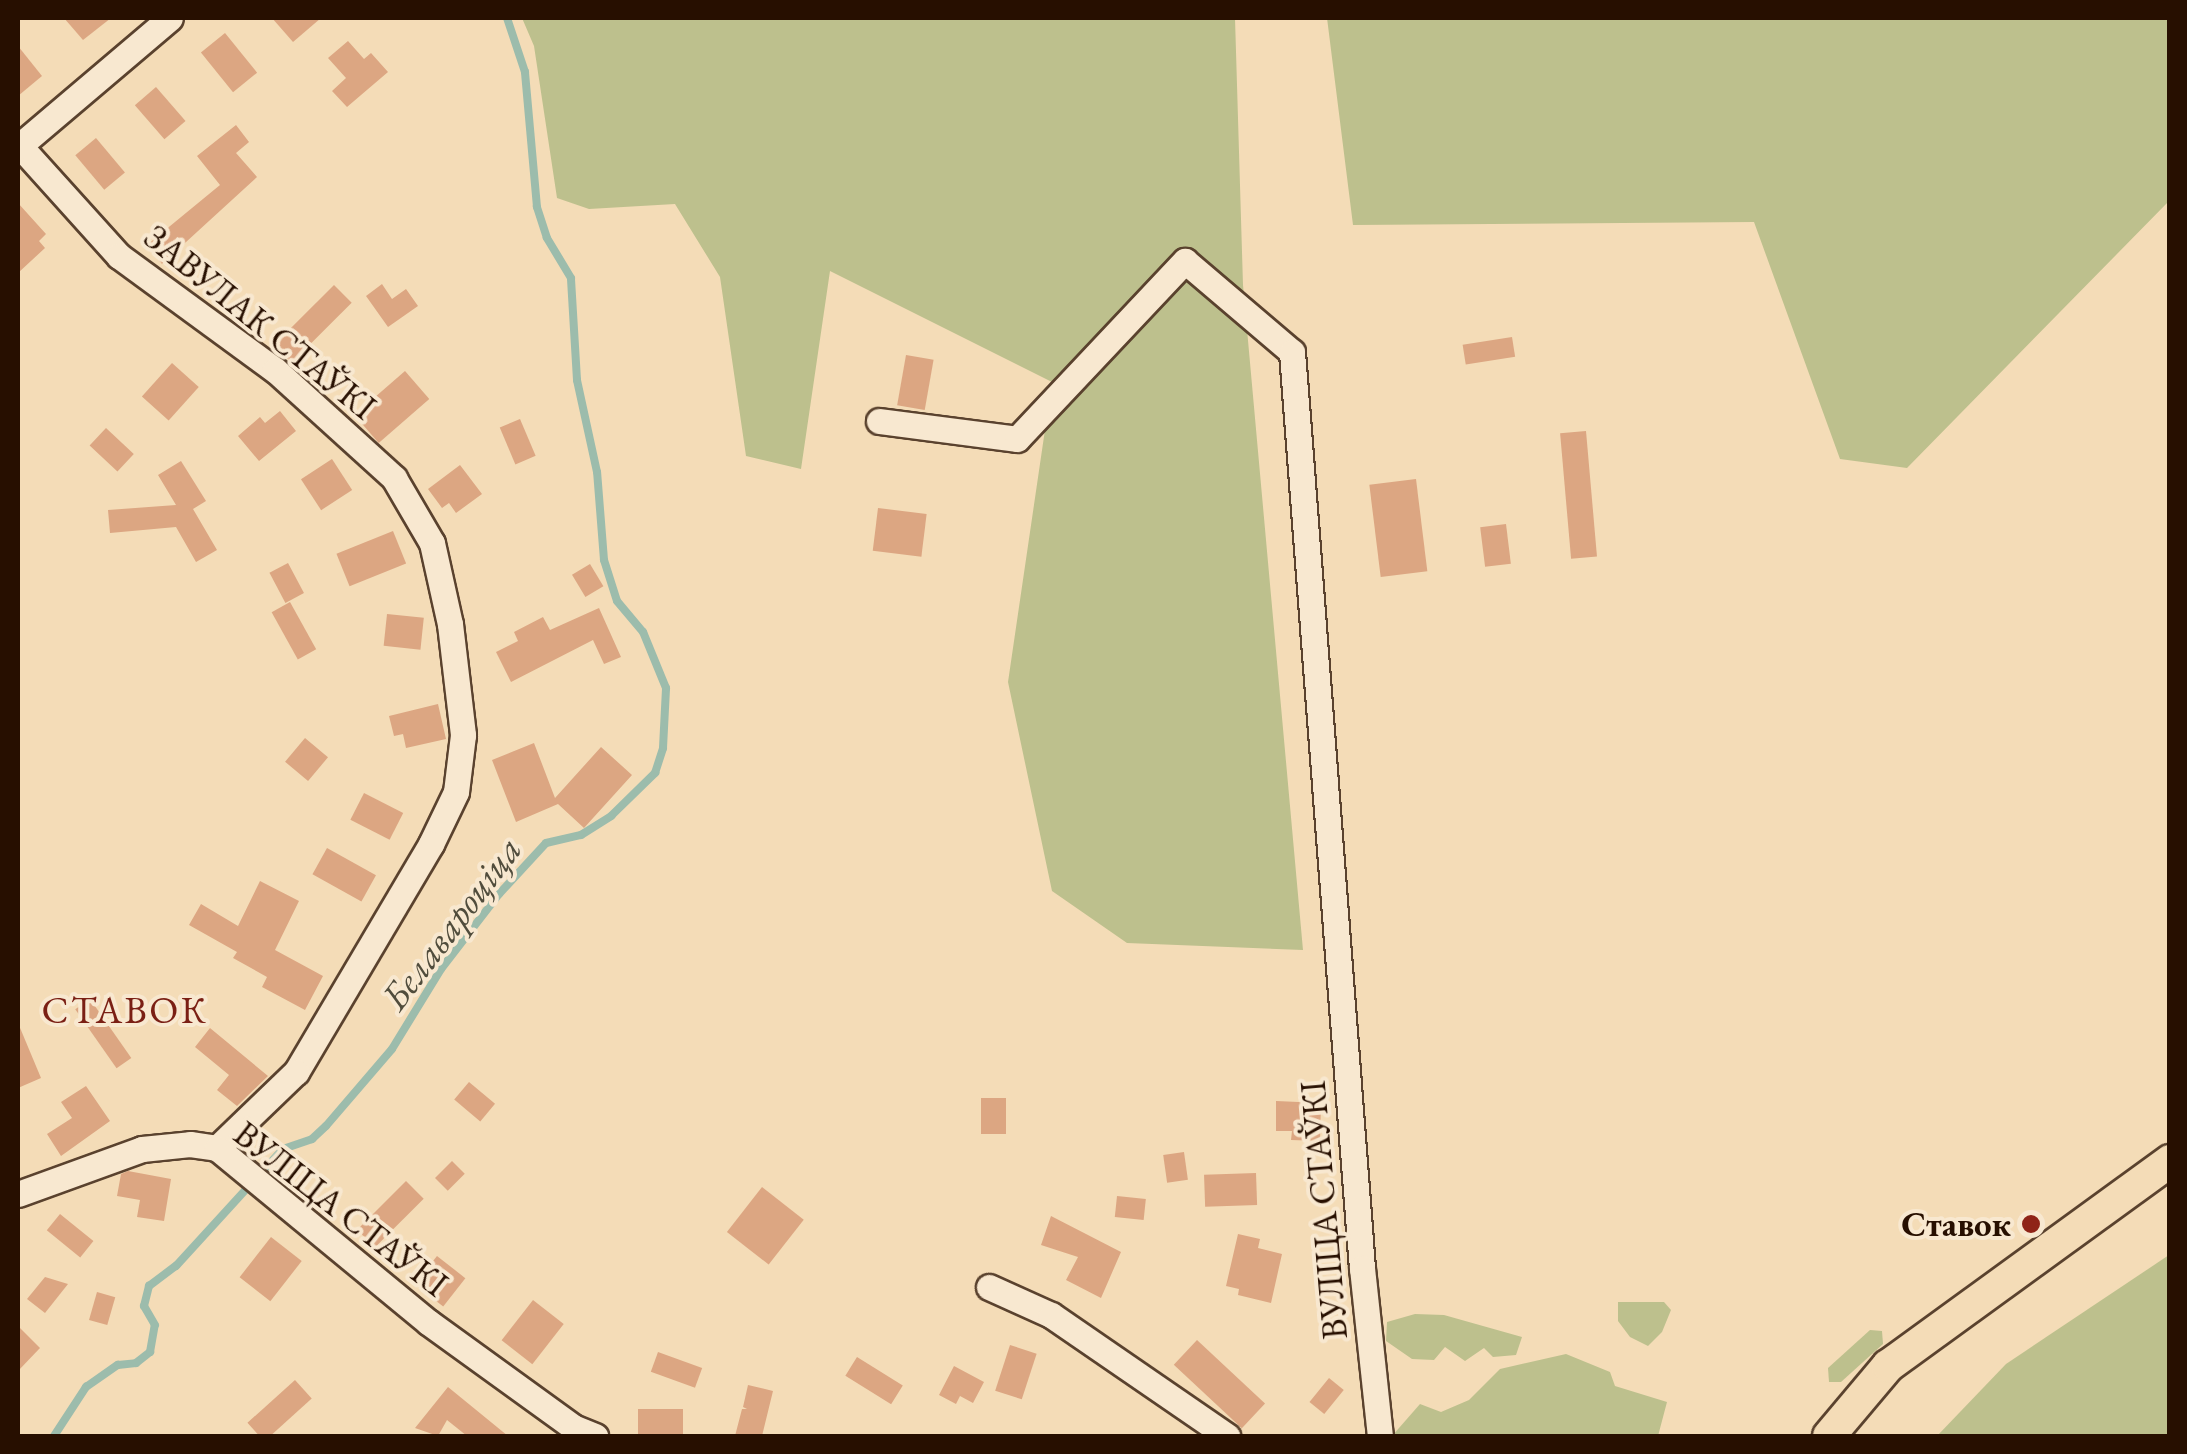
<!DOCTYPE html>
<meta charset="utf-8">
<style>
body{margin:0}
#map{position:relative;width:2187px;height:1454px;overflow:hidden;background:#f4dcb7;font-family:"EB Garamond",serif}
div>[style]{position:absolute}
.green>*{inset:0;background:#bdc08d}
.stream>*{height:8px;margin:-4px;padding:0 4px;transform-origin:4px;border-radius:4px;background:#9cbcac}
.building>*{inset:0;background:#dca682;transform-origin:0 0}
.roads{filter:drop-shadow(2px 0 #5a422e) drop-shadow(-2px 0 #5a422e) drop-shadow(0 2px #5a422e) drop-shadow(0 -2px #5a422e)}
.minor>*{height:25px;margin:-12.5px;padding:0 12.5px;transform-origin:12.5px;border-radius:12.5px;background:#f8e8d0}
.major>*{height:32px;margin:-16px;padding:0 16px;transform-origin:16px;border-radius:16px;background:#f4dcb7}
.dots>*{width:28px;height:28px;translate:-50% -50%;box-sizing:border-box;border:5px solid #f8e8d0;border-radius:50%}
span{translate:-50% -50%;white-space:nowrap;text-align:center;line-height:1.15;-webkit-text-stroke:8px #f8e8d0;paint-order:stroke}
.street-label{font-size:35px;color:#270f00}
.poi-label{font-size:35px;color:#270f00;font-weight:700}
.right{translate:-100% -50%;text-align:right}
.water-label{font-size:38px;color:#504c3c;font-style:italic}
.neighbourhood-label{font-size:38px;color:#7a1f14;letter-spacing:2.5px}
.frame{position:absolute;inset:0;border:20px solid #270f00;pointer-events:none}
</style>
<div id="map">
<div class="green">
<i style="clip-path:polygon(522px 18px,1235px 18px,1243px 285px,1303px 950px,1127px 943px,1052px 891px,1008px 682px,1052px 382px,830px 271px,801px 469px,746px 456px,720px 277px,675px 204px,589px 209px,557px 198px,534px 46px)"></i>
<i style="clip-path:polygon(1327px 18px,2169px 18px,2169px 201px,1907px 468px,1840px 459px,1754px 222px,1353px 225px)"></i>
<i style="clip-path:polygon(2169px 1255px,2169px 1436px,1937px 1436px,2006px 1364px)"></i>
<i style="clip-path:polygon(1618px 1302px,1664px 1302px,1671px 1310px,1662px 1332px,1648px 1346px,1630px 1337px,1618px 1321px)"></i>
<i style="clip-path:polygon(1415px 1314px,1444px 1315px,1522px 1337px,1516px 1355px,1493px 1357px,1484px 1348px,1465px 1361px,1445px 1347px,1434px 1360px,1412px 1359px,1386px 1341px,1387px 1322px)"></i>
<i style="clip-path:polygon(1870px 1330px,1882px 1331px,1883px 1344px,1841px 1382px,1829px 1382px,1828px 1368px)"></i>
<i style="clip-path:polygon(1566px 1354px,1610px 1372px,1615px 1386px,1667px 1402px,1658px 1436px,1392px 1436px,1420px 1404px,1441px 1412px,1469px 1400px,1500px 1369px)"></i>
</div>
<div class="stream">
<i style="left:54px;top:1436px;width:59px;rotate:-56.9deg"></i>
<i style="left:86px;top:1387px;width:39px;rotate:-35deg"></i>
<i style="left:118px;top:1365px;width:18px;rotate:-6deg"></i>
<i style="left:136px;top:1363px;width:18px;rotate:-38deg"></i>
<i style="left:150px;top:1352px;width:27px;rotate:-80deg"></i>
<i style="left:155px;top:1325px;width:22px;rotate:-120deg"></i>
<i style="left:144px;top:1306px;width:21px;rotate:-76deg"></i>
<i style="left:149px;top:1286px;width:34px;rotate:-37deg"></i>
<i style="left:176px;top:1266px;width:159px;rotate:-47.6deg"></i>
<i style="left:283px;top:1149px;width:31px;rotate:-19deg"></i>
<i style="left:312px;top:1139px;width:19px;rotate:-43deg"></i>
<i style="left:326px;top:1126px;width:101px;rotate:-49.4deg"></i>
<i style="left:392px;top:1049px;width:94px;rotate:-58.5deg"></i>
<i style="left:441px;top:969px;width:95px;rotate:-52.3deg"></i>
<i style="left:499px;top:894px;width:69px;rotate:-47.3deg"></i>
<i style="left:546px;top:843px;width:36px;rotate:-13deg"></i>
<i style="left:581px;top:835px;width:36px;rotate:-32deg"></i>
<i style="left:611px;top:816px;width:62px;rotate:-44.3deg"></i>
<i style="left:655px;top:773px;width:26px;rotate:-72deg"></i>
<i style="left:663px;top:748px;width:60px;rotate:-87.1deg"></i>
<i style="left:666px;top:688px;width:61px;rotate:-112.3deg"></i>
<i style="left:643px;top:632px;width:40px;rotate:-130deg"></i>
<i style="left:617px;top:601px;width:43px;rotate:-107.6deg"></i>
<i style="left:604px;top:560px;width:88px;rotate:-94.5deg"></i>
<i style="left:597px;top:472px;width:94px;rotate:-102.3deg"></i>
<i style="left:577px;top:380px;width:102px;rotate:-93.4deg"></i>
<i style="left:571px;top:278px;width:47px;rotate:-121deg"></i>
<i style="left:547px;top:238px;width:33px;rotate:-108deg"></i>
<i style="left:537px;top:207px;width:136px;rotate:-95.1deg"></i>
<i style="left:525px;top:72px;width:57px;rotate:-108.4deg"></i>
</div>
<div class="building">
<i style="clip-path:polygon(64px 18px,111px 18px,83px 40px)"></i>
<i style="clip-path:polygon(272px 18px,321px 18px,293px 42px)"></i>
<i style="left:225px;top:33px;width:51px;height:31px;rotate:51deg"></i>
<i style="clip-path:polygon(348px 41px,364px 59px,371px 53px,388px 72px,347px 107px,332px 91px,346px 78px,328px 58px)"></i>
<i style="clip-path:polygon(18px 46px,42px 76px,18px 96px)"></i>
<i style="left:156px;top:87px;width:45px;height:28px;rotate:49deg"></i>
<i style="clip-path:polygon(236px 125px,249px 142px,236px 153px,257px 177px,162px 264px,147px 245px,220px 185px,197px 156px)"></i>
<i style="left:96px;top:138px;width:45px;height:27px;rotate:50deg"></i>
<i style="clip-path:polygon(18px 203px,46px 234px,39px 241px,45px 248px,18px 273px)"></i>
<i style="clip-path:polygon(382px 284px,392px 299px,406px 289px,418px 306px,388px 327px,366px 296px)"></i>
<i style="left:334px;top:285px;width:25px;height:85px;rotate:45deg"></i>
<i style="left:1512px;top:337px;width:20px;height:50px;rotate:81deg"></i>
<i style="left:906px;top:355px;width:28px;height:51px;rotate:10deg"></i>
<i style="left:172px;top:363px;width:36px;height:45px;rotate:42deg"></i>
<i style="left:405px;top:371px;width:37px;height:67px;rotate:49deg"></i>
<i style="clip-path:polygon(280px 411px,296px 431px,259px 461px,238px 436px,260px 417px,265px 423px)"></i>
<i style="left:520px;top:419px;width:40px;height:22px;rotate:67deg"></i>
<i style="left:106px;top:428px;width:38px;height:24px;rotate:43deg"></i>
<i style="left:1586px;top:431px;width:126px;height:26px;rotate:85deg"></i>
<i style="left:332px;top:459px;width:37px;height:37px;rotate:57deg"></i>
<i style="clip-path:polygon(181px 461px,206px 501px,193px 509px,217px 550px,196px 562px,176px 527px,110px 533px,108px 510px,176px 505px,158px 475px)"></i>
<i style="clip-path:polygon(460px 465px,482px 494px,456px 513px,449px 503px,442px 508px,428px 489px)"></i>
<i style="left:1416px;top:479px;width:93px;height:47px;rotate:83deg"></i>
<i style="left:878px;top:508px;width:49px;height:43px;rotate:7deg"></i>
<i style="left:1506px;top:524px;width:40px;height:26px;rotate:83deg"></i>
<i style="left:393px;top:531px;width:35px;height:61px;rotate:68deg"></i>
<i style="left:288px;top:563px;width:34px;height:21px;rotate:62deg"></i>
<i style="left:590px;top:564px;width:26px;height:21px;rotate:59deg"></i>
<i style="left:290px;top:602px;width:54px;height:21px;rotate:61deg"></i>
<i style="clip-path:polygon(599px 608px,621px 657px,604px 664px,593px 640px,511px 682px,496px 652px,518px 641px,514px 632px,543px 617px,550px 630px)"></i>
<i style="left:387px;top:614px;width:37px;height:32px;rotate:6deg"></i>
<i style="clip-path:polygon(438px 704px,446px 739px,406px 748px,403px 734px,394px 736px,389px 716px)"></i>
<i style="left:305px;top:738px;width:30px;height:31px;rotate:40deg"></i>
<i style="clip-path:polygon(534px 743px,555px 798px,601px 747px,632px 775px,584px 828px,558px 804px,516px 822px,492px 760px)"></i>
<i style="left:364px;top:793px;width:44px;height:30px;rotate:27deg"></i>
<i style="left:327px;top:848px;width:56px;height:30px;rotate:29deg"></i>
<i style="clip-path:polygon(260px 881px,299px 901px,275px 950px,323px 976px,305px 1010px,262px 987px,267px 977px,233px 958px,237px 952px,189px 925px,201px 904px,238px 926px)"></i>
<i style="left:90px;top:999px;width:72px;height:18px;rotate:55deg"></i>
<i style="clip-path:polygon(18px 1023px,41px 1078px,18px 1088px)"></i>
<i style="clip-path:polygon(210px 1028px,268px 1076px,237px 1106px,217px 1090px,229px 1075px,195px 1047px)"></i>
<i style="left:469px;top:1082px;width:34px;height:23px;rotate:40deg"></i>
<i style="clip-path:polygon(86px 1086px,110px 1121px,61px 1156px,47px 1134px,72px 1118px,61px 1102px)"></i>
<i style="left:981px;top:1098px;width:25px;height:36px"></i>
<i style="clip-path:polygon(1276px 1101px,1321px 1103px,1320px 1141px,1291px 1140px,1292px 1131px,1276px 1131px)"></i>
<i style="left:1184px;top:1152px;width:28px;height:21px;rotate:82deg"></i>
<i style="left:452px;top:1161px;width:18px;height:24px;rotate:45deg"></i>
<i style="clip-path:polygon(128px 1171px,171px 1179px,164px 1221px,137px 1217px,140px 1200px,117px 1196px,121px 1174px)"></i>
<i style="left:1256px;top:1173px;width:32px;height:52px;rotate:88deg"></i>
<i style="left:406px;top:1181px;width:25px;height:69px;rotate:45deg"></i>
<i style="left:762px;top:1187px;width:53px;height:57px;rotate:38deg"></i>
<i style="left:1117px;top:1196px;width:29px;height:21px;rotate:6deg"></i>
<i style="left:60px;top:1214px;width:43px;height:21px;rotate:39deg"></i>
<i style="clip-path:polygon(1051px 1216px,1121px 1252px,1101px 1298px,1066px 1280px,1078px 1257px,1041px 1245px)"></i>
<i style="clip-path:polygon(1238px 1234px,1260px 1239px,1258px 1248px,1282px 1254px,1271px 1303px,1238px 1295px,1239px 1289px,1226px 1286px)"></i>
<i style="left:271px;top:1237px;width:39px;height:51px;rotate:38deg"></i>
<i style="left:437px;top:1256px;width:36px;height:36px;rotate:38deg"></i>
<i style="clip-path:polygon(45px 1277px,68px 1284px,45px 1313px,27px 1299px)"></i>
<i style="left:97px;top:1292px;width:19px;height:29px;rotate:16deg"></i>
<i style="left:533px;top:1300px;width:39px;height:51px;rotate:38deg"></i>
<i style="clip-path:polygon(18px 1326px,40px 1348px,18px 1371px)"></i>
<i style="left:1197px;top:1340px;width:93px;height:34px;rotate:43deg"></i>
<i style="left:1010px;top:1345px;width:28px;height:48px;rotate:18deg"></i>
<i style="left:658px;top:1352px;width:47px;height:21px;rotate:20deg"></i>
<i style="left:857px;top:1357px;width:54px;height:22px;rotate:32deg"></i>
<i style="clip-path:polygon(954px 1366px,984px 1382px,973px 1403px,960px 1396px,956px 1404px,939px 1395px)"></i>
<i style="left:1329px;top:1378px;width:19px;height:31px;rotate:39deg"></i>
<i style="left:295px;top:1380px;width:25px;height:64px;rotate:48deg"></i>
<i style="clip-path:polygon(748px 1385px,773px 1391px,762px 1436px,735px 1436px,742px 1409px,747px 1409px,743px 1407px)"></i>
<i style="clip-path:polygon(448px 1387px,508px 1436px,467px 1436px,447px 1420px,438px 1436px,415px 1428px)"></i>
<i style="left:638px;top:1409px;width:45px;height:27px"></i>
</div>
<div class="roads">
<div class="minor">
<i style="left:18px;top:144px;width:151px;rotate:48deg"></i>
<i style="left:119px;top:256px;width:193px;rotate:36.2deg"></i>
<i style="left:275px;top:370px;width:161px;rotate:42.2deg"></i>
<i style="left:394px;top:478px;width:75px;rotate:59.7deg"></i>
<i style="left:432px;top:543px;width:83px;rotate:77.5deg"></i>
<i style="left:450px;top:624px;width:112px;rotate:83.3deg"></i>
<i style="left:463px;top:735px;width:57px;rotate:97deg"></i>
<i style="left:456px;top:792px;width:58px;rotate:115.7deg"></i>
<i style="left:431px;top:844px;width:265px;rotate:120.6deg"></i>
<i style="left:296px;top:1072px;width:110px;rotate:136.1deg"></i>
<i style="left:18px;top:147px;width:199px;rotate:-40.3deg"></i>
<i style="left:879px;top:421px;width:139px;rotate:7.4deg"></i>
<i style="left:1017px;top:439px;width:245px;rotate:-46.7deg"></i>
<i style="left:1185px;top:261px;width:140px;rotate:40.4deg"></i>
<i style="left:1292px;top:352px;width:919px;rotate:85.63deg"></i>
<i style="left:1362px;top:1268px;width:169px;rotate:83.9deg"></i>
<i style="left:18px;top:1194px;width:132px;rotate:-19.9deg"></i>
<i style="left:142px;top:1149px;width:48px;rotate:-5.9deg"></i>
<i style="left:190px;top:1144px;width:27px;rotate:8deg"></i>
<i style="left:217px;top:1148px;width:273px;rotate:39.5deg"></i>
<i style="left:428px;top:1322px;width:179px;rotate:35.9deg"></i>
<i style="left:573px;top:1427px;width:24px;rotate:22deg"></i>
<i style="left:989px;top:1287px;width:68px;rotate:24.3deg"></i>
<i style="left:1051px;top:1315px;width:214px;rotate:34.5deg"></i>
</div>
<div class="major">
<i style="left:1829px;top:1436px;width:92px;rotate:-49.9deg"></i>
<i style="left:1888px;top:1366px;width:349px;rotate:-36deg"></i>
</div>
</div>
<div class="dots">
<i style="left:2031px;top:1224px;background:#8f2418"></i>
</div>
<div class="street-label">
<span style="left:260px;top:322px;rotate:39deg">ЗАВУЛАК СТАЎКІ</span>
<span style="left:341px;top:1209px;rotate:38deg">ВУЛІЦА СТАЎКІ</span>
<span style="left:1324px;top:1210px;rotate:-95deg">ВУЛІЦА СТАЎКІ</span>
</div>
<div class="poi-label">
<span class="right" style="left:2011px;top:1224px">Ставок</span>
</div>
<div class="water-label">
<span style="left:451px;top:923px;rotate:-53deg">Белавароціца</span>
</div>
<div class="neighbourhood-label">
<span style="left:125px;top:1010px">СТАВОК</span>
</div>
<div class="frame"></div>
</div>
